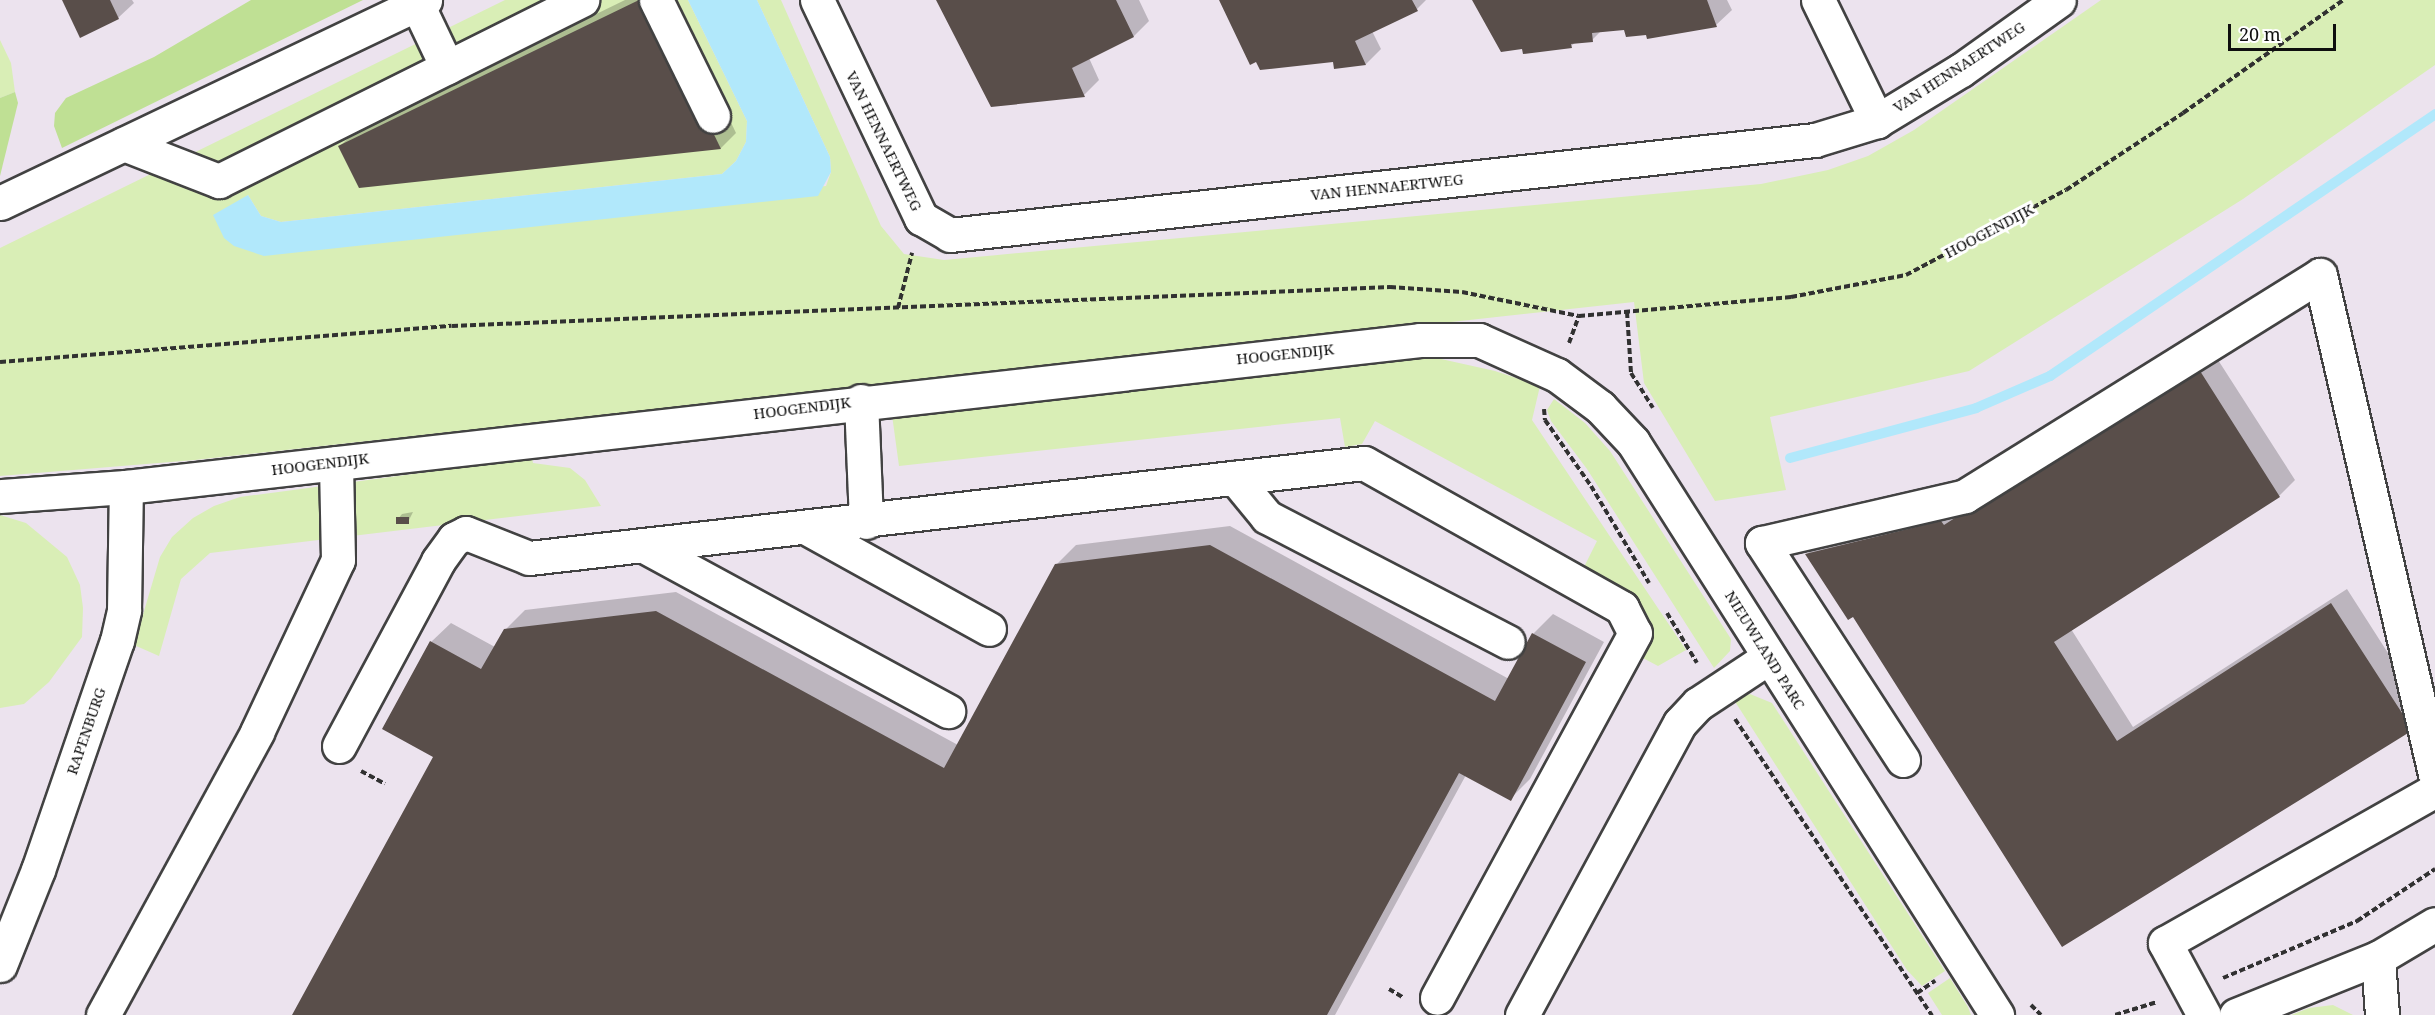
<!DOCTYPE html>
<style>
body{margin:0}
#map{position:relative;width:2435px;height:1015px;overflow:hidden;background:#fffbf1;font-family:"Noto Serif",serif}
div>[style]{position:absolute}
.industrial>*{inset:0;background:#ece3ee;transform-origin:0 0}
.green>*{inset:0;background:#d9eeb6}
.forest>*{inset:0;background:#bfe094}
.water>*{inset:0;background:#b1e8fb}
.shadow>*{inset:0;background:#0003}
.stream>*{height:10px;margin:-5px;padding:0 5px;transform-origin:5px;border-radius:5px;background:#b1e8fb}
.building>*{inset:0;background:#594e4a;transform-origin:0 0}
.path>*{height:4px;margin-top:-2px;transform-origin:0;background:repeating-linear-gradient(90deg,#313131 0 6px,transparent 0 9px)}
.roads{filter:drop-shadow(2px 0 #424242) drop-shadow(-2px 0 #424242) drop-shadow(0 2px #424242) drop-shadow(0 -2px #424242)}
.minor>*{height:33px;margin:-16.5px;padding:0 16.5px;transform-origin:16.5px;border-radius:16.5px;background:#fff}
span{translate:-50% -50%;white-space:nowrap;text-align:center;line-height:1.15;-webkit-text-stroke:6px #fff;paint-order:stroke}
.street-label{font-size:15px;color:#0f0f0f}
.scale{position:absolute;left:2228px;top:24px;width:108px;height:27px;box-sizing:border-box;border:3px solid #0f0f0f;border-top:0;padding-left:8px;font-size:18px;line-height:21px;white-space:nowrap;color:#0f0f0f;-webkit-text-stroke:4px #fff;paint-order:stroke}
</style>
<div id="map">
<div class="industrial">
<i style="left:0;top:0;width:2435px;height:1015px"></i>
</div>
<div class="green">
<i style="clip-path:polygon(505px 0,688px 0,747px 121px,746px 142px,736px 161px,722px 174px,281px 222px,261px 216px,248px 195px,224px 238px,826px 186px,831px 172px,830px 157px,757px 0,781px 0,881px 226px,904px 254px,944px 260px,1761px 184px,1828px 170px,1868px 156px,1914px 130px,2101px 0,2435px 0,2435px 65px,2243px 199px,1969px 371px,1770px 417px,1786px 490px,1715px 501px,1644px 383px,1634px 302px,195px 460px,0 476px,0 248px)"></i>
<i style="clip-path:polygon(0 40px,11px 63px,15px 92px,0 98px)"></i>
<i style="clip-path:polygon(1432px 357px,1495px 371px,1540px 386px,1532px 420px,1686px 650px,1658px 666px,1641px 657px,1636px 602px,1620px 586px,1584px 567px,1597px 541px,1375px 421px,1362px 444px,1345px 447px,1340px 418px,899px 466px,892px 415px)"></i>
<i style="clip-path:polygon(1554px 399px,1585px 423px,1610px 451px,1731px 639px,1730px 651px,1714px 668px,1587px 469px,1551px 421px,1547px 410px)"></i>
<i style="clip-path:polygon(532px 458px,533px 463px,570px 468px,585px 480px,601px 506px,210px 553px,181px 579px,159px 656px,134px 645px,160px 557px,172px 537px,193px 518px,214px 506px,240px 497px)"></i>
<i style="clip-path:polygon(0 515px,26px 523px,67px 557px,80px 585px,83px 608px,82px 637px,49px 682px,24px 704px,0 708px)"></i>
<i style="clip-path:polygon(1750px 694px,1772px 703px,1945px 971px,1922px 986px,1907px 970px,1734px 700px)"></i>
<i style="clip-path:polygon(1950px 978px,1968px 1007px,1971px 1015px,1942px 1015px,1928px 993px)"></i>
<i style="clip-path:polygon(2333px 1005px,2353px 1015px,2291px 1015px,2309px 1008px)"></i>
</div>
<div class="forest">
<i style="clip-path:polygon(251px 0,363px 0,62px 148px,54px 126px,55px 113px,66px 98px,154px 57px)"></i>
<i style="clip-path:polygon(15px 92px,18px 103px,0 176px,0 98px)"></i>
</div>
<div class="water">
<i style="clip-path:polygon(688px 0,757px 0,830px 157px,831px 172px,818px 196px,264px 256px,234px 246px,224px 238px,213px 215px,248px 195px,261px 216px,281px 222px,722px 174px,736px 161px,746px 142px,747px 121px)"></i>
</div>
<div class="shadow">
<i style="clip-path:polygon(63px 0,132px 0,134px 3px,118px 18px)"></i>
<i style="clip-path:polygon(625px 0,672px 0,736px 133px,721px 148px,360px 186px,340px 146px,356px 131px)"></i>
<i style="clip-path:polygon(939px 0,1139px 0,1149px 21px,1134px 36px,1089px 58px,1099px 80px,1084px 95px)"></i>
<i style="clip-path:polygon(1221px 0,1426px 0,1417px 9px,1372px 31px,1381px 49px,1366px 64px,1335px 67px,1334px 61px)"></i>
<i style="clip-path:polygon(1474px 0,1727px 0,1732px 10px,1716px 25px,1648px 33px,1625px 28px,1601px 31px,1592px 40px,1576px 42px,1571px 46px,1523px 48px)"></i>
<i style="clip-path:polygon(2211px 349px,2295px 480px,2279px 496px,2071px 629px,2133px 727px,2347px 589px,2427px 714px,2062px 945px,1853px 615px,1807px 554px,1822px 539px,1957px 506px)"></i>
<i style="clip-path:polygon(413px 512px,408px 522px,398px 519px,402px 514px)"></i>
<i style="clip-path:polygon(1230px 526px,1509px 679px,1533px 634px,1553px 614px,1604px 642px,1530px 779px,1510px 799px,1466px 775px,1335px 1015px,294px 1015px,435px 756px,431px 642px,451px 623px,495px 647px,505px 630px,525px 610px,676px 592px,958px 745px,1056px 565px,1076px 545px)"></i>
</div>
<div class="stream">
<i style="left:1790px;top:458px;width:193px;rotate:-15deg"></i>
<i style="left:1976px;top:408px;width:81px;rotate:-23.4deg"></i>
<i style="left:2050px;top:376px;width:466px;rotate:-34.2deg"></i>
</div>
<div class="building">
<i style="clip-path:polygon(62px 0,110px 0,119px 19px,80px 38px)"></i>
<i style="clip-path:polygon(639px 0,649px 0,721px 149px,359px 188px,338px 146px)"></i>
<i style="clip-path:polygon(936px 0,1116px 0,1134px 37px,1072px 68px,1085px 97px,991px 107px)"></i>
<i style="clip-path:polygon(1219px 0,1412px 0,1418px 11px,1355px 41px,1366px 65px,1334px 69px,1333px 62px,1260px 70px,1256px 62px,1250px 65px)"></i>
<i style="clip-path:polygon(1472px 0,1707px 0,1717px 27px,1647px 39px,1646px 35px,1626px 37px,1624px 30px,1592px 33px,1593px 42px,1571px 44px,1572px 48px,1523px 54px,1522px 49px,1501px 52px)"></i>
<i style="clip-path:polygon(2195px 363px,2280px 497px,2054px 642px,2117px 741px,2331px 603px,2413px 730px,2062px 947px,1853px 617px,1848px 620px,1805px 554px,1941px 521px,1944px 525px)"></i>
<i style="left:409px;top:517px;width:7px;height:13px;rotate:90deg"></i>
<i style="clip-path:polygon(1210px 545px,1495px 701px,1532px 633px,1586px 662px,1511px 801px,1459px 773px,1327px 1015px,292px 1015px,433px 757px,382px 729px,430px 641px,481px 669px,504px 629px,656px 611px,944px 768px,1055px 564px)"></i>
</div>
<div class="path">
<i style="left:898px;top:308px;width:57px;rotate:-75.7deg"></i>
<i style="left:1627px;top:312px;width:61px;rotate:86.2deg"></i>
<i style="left:1631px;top:373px;width:41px;rotate:57.8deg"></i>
<i style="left:1569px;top:343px;width:29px;rotate:-70deg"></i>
<i style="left:0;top:362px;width:453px;rotate:-4.6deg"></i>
<i style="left:452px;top:326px;width:939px;rotate:-2.38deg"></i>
<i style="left:1390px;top:287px;width:72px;rotate:4deg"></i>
<i style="left:1462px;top:292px;width:119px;rotate:11.6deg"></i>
<i style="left:1579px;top:316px;width:213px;rotate:-5.1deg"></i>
<i style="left:1791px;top:297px;width:117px;rotate:-10.8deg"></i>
<i style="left:1906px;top:275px;width:181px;rotate:-28deg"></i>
<i style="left:2066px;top:190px;width:140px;rotate:-33.3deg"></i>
<i style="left:2183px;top:113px;width:196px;rotate:-35.2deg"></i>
<i style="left:1544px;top:409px;width:11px;rotate:85deg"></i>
<i style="left:1545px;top:420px;width:80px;rotate:55.1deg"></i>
<i style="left:1591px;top:486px;width:113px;rotate:59.1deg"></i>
<i style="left:1667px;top:613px;width:58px;rotate:59deg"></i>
<i style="left:1735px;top:719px;width:356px;rotate:56.4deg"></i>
<i style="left:361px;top:771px;width:27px;rotate:28deg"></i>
<i style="left:2223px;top:978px;width:146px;rotate:-23deg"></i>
<i style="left:2357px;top:921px;width:94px;rotate:-33.7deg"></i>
<i style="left:1389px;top:989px;width:17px;rotate:31deg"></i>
<i style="left:1917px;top:993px;width:22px;rotate:-34deg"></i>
<i style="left:2031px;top:1005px;width:14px;rotate:45deg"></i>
<i style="left:2115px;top:1015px;width:44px;rotate:-17.2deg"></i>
</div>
<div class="roads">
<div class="minor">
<i style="left:656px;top:0;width:129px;rotate:63.8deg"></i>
<i style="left:817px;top:0;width:242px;rotate:64.5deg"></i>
<i style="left:921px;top:218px;width:34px;rotate:30deg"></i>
<i style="left:950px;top:235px;width:870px;rotate:-6.27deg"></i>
<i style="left:1815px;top:140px;width:65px;rotate:-17deg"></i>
<i style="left:1877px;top:121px;width:98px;rotate:-31.3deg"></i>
<i style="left:1961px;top:70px;width:120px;rotate:-35.5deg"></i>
<i style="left:1818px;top:0;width:135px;rotate:64deg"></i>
<i style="left:417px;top:4px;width:70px;rotate:64.5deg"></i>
<i style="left:124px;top:144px;width:102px;rotate:21.3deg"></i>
<i style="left:219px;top:181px;width:406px;rotate:-26.5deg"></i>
<i style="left:0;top:203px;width:471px;rotate:-25.5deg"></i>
<i style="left:861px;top:401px;width:121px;rotate:87.6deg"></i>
<i style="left:1235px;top:478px;width:50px;rotate:50.6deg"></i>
<i style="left:1267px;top:517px;width:271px;rotate:27.4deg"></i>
<i style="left:0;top:496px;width:126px;rotate:-4.1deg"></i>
<i style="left:126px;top:487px;width:1302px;rotate:-6.48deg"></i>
<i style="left:1420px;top:340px;width:59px"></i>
<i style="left:1479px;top:340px;width:85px;rotate:24.2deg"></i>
<i style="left:1557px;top:375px;width:54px;rotate:36.7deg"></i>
<i style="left:1600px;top:407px;width:48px;rotate:46.7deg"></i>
<i style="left:1633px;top:442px;width:679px;rotate:57.57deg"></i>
<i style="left:807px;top:528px;width:208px;rotate:29deg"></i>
<i style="left:646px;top:547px;width:344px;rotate:28.5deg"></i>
<i style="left:339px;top:746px;width:210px;rotate:-61.8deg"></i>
<i style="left:438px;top:561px;width:27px;rotate:-54deg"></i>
<i style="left:454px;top:539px;width:13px;rotate:-27deg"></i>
<i style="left:466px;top:533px;width:68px;rotate:21.6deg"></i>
<i style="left:529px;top:558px;width:840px;rotate:-6.49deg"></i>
<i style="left:1364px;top:463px;width:296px;rotate:29.3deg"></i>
<i style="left:1622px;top:608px;width:28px;rotate:63deg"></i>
<i style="left:1635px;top:633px;width:415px;rotate:118.5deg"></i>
<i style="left:1903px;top:760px;width:259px;rotate:-123deg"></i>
<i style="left:1762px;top:543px;width:208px;rotate:-13deg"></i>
<i style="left:1965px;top:496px;width:418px;rotate:-31.9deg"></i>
<i style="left:2320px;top:275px;width:512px;rotate:77.02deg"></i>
<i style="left:2378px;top:958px;width:57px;rotate:86deg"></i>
<i style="left:0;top:965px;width:102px;rotate:-68.2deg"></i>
<i style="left:38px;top:870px;width:242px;rotate:-71deg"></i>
<i style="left:117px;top:641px;width:32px;rotate:-77deg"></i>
<i style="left:124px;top:610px;width:123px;rotate:-89.1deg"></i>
<i style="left:103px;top:1015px;width:322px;rotate:-61.4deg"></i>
<i style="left:257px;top:732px;width:190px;rotate:-64.8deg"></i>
<i style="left:338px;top:560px;width:97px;rotate:-91.2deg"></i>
<i style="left:1522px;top:1015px;width:332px;rotate:-61.6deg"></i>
<i style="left:1680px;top:723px;width:26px;rotate:-47deg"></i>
<i style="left:1698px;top:704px;width:85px;rotate:-33.5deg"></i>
<i style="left:2204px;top:1015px;width:82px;rotate:-118.4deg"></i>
<i style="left:2165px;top:943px;width:310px;rotate:-29.5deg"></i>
<i style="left:2236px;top:1015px;width:153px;rotate:-21.9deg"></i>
<i style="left:2378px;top:958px;width:66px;rotate:-30.8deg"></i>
</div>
</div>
<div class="street-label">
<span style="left:1959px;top:67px;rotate:-33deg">VAN HENNAERTWEG</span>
<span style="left:884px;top:141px;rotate:64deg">VAN HENNAERTWEG</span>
<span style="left:1387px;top:187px;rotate:-6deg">VAN HENNAERTWEG</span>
<span style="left:1989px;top:231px;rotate:-28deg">HOOGENDIJK</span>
<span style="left:1285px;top:354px;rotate:-6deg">HOOGENDIJK</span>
<span style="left:802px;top:408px;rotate:-7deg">HOOGENDIJK</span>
<span style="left:320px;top:464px;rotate:-7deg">HOOGENDIJK</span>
<span style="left:1765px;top:650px;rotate:58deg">NIEUWLAND PARC</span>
<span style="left:86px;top:731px;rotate:-71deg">RAPENBURG</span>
</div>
<div class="scale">20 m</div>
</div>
